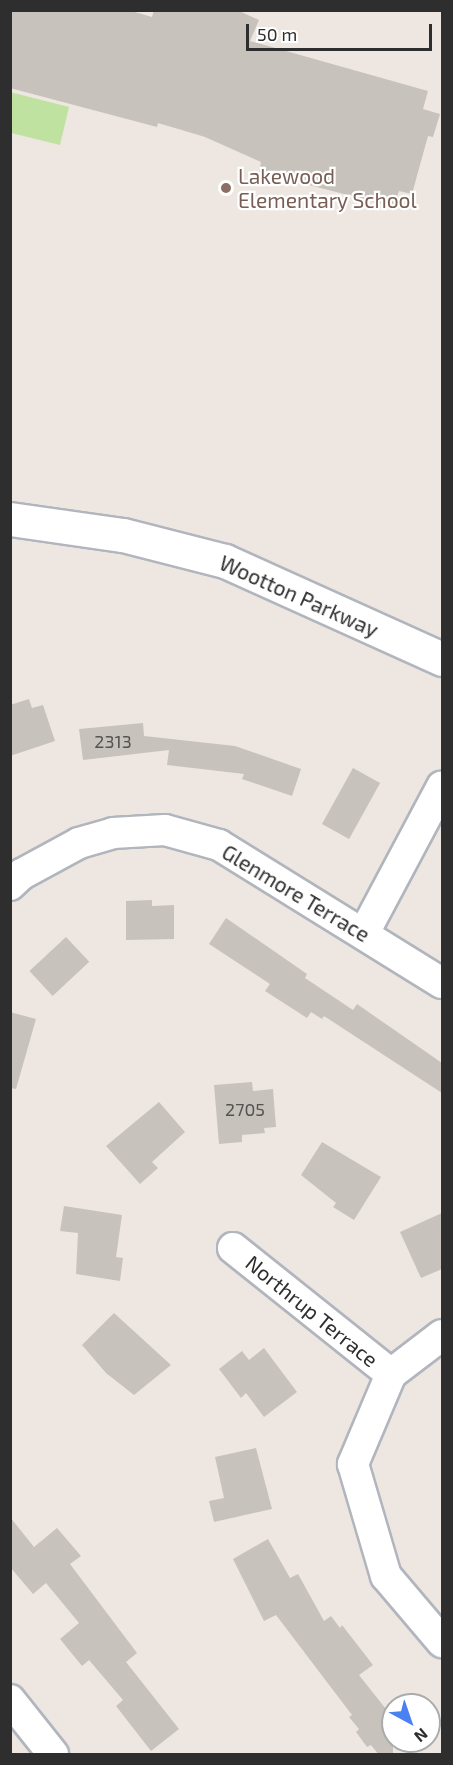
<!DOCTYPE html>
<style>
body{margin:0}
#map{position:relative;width:453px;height:1765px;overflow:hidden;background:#eee7e1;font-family:"Exo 2",sans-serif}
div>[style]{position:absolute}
.green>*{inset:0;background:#c0e2a1}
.building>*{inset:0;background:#c7c2bc;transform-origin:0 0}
.roads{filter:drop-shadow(2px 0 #b1b5bd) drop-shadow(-2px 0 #b1b5bd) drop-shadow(0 2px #b1b5bd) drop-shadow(0 -2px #b1b5bd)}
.minor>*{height:30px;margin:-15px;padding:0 15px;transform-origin:15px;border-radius:15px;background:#fff}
.secondary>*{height:33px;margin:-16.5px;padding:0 16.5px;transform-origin:16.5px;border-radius:16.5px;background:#fff}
.dots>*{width:16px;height:16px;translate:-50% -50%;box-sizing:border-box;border:3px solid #fff;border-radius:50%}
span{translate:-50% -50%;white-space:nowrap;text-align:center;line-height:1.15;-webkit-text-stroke:4.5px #fff;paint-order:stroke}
.number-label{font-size:18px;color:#545352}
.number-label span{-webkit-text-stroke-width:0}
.education-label{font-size:21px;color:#785e54}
.left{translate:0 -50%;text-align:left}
.street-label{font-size:21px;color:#2e2e2e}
.frame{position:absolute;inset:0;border:12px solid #2e2e2e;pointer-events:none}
.north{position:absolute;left:381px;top:1693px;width:60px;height:60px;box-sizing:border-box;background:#fff;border:2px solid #ababab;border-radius:50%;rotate:140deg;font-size:16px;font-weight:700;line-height:24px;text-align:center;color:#2e2e2e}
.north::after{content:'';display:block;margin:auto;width:21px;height:27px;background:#4a81f2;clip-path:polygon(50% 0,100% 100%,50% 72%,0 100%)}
.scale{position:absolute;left:246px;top:24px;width:186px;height:27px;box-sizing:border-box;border:3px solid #2e2e2e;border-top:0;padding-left:8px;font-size:18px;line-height:21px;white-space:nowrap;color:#2e2e2e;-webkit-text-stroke:4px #fff;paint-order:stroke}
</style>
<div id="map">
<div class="green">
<i style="clip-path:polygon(10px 92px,69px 107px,60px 145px,11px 133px)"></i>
</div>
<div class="building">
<i style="clip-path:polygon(10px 10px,128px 10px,152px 17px,154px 10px,237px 10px,259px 20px,250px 41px,428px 91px,423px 109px,440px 114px,433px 137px,428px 136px,412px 194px,399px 191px,394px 207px,259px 172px,261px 162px,205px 137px,158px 123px,157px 127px,10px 88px)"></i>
<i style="clip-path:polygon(29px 699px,32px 708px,43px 705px,55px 741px,10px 756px,10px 705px)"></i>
<i style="clip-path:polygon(143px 723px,144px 736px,235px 746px,301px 769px,292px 796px,242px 779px,244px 774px,167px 765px,169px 750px,83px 760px,79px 729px)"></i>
<i style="left:353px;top:768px;width:31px;height:64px;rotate:29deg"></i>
<i style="clip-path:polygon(152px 900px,152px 906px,174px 905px,174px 939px,126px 940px,126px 901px)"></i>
<i style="clip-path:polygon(226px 918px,307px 974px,305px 978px,353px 1010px,357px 1004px,442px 1063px,442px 1093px,324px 1016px,322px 1019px,311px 1012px,307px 1018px,265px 991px,270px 984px,209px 944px)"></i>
<i style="left:66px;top:937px;width:34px;height:50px;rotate:47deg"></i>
<i style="clip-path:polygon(10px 1012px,36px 1019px,16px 1089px,10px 1088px)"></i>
<i style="clip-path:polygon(252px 1082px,253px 1091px,273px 1089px,276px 1127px,264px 1128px,265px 1133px,242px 1135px,242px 1142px,219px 1144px,214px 1085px)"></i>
<i style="clip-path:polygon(159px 1102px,185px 1132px,152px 1162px,158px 1168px,140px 1184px,106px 1146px)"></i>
<i style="clip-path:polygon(322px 1142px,381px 1177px,354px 1220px,333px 1207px,336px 1203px,301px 1175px)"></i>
<i style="clip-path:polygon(64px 1206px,122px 1215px,116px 1257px,123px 1258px,120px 1281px,76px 1274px,78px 1233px,60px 1231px)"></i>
<i style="clip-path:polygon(442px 1213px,442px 1269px,421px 1278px,400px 1232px)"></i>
<i style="clip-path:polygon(114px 1313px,171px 1365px,134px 1395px,106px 1373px,82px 1345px)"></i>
<i style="clip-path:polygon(264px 1348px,297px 1392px,264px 1417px,246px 1393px,241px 1398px,219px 1369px,242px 1351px,249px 1360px)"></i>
<i style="clip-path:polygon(256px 1448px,272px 1509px,214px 1522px,209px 1501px,224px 1498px,215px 1457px)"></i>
<i style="clip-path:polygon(10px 1517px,34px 1547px,57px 1528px,81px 1556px,70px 1564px,137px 1653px,126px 1662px,179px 1729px,151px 1751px,116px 1706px,123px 1700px,89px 1660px,82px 1666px,60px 1639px,79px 1623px,46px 1583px,33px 1594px,10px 1567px)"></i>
<i style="clip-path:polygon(268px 1539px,290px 1578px,298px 1574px,324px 1621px,331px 1616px,340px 1628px,342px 1625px,373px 1665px,359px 1675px,393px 1718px,393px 1755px,379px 1755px,371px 1745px,367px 1747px,356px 1732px,359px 1729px,349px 1717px,352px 1715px,276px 1615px,264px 1621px,233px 1559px)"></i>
</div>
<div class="roads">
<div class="minor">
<i style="left:10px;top:885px;width:16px;rotate:-43deg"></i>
<i style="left:22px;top:874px;width:65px;rotate:-28.5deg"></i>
<i style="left:79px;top:843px;width:35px;rotate:-16deg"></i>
<i style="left:113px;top:833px;width:52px;rotate:-3.3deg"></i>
<i style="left:165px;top:830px;width:56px;rotate:15.5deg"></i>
<i style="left:219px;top:845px;width:262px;rotate:31.8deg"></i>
<i style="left:364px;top:933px;width:166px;rotate:-62deg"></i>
<i style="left:233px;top:1248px;width:202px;rotate:38.6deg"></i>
<i style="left:442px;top:1335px;width:64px;rotate:142.6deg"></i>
<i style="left:391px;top:1374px;width:98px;rotate:112.9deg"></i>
<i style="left:353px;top:1464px;width:117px;rotate:73.6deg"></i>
<i style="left:386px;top:1576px;width:87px;rotate:49.7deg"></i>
<i style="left:10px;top:1700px;width:69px;rotate:51.5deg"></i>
</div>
<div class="secondary">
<i style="left:10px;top:519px;width:114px;rotate:8.1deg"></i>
<i style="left:123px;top:535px;width:105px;rotate:14.3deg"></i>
<i style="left:225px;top:561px;width:238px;rotate:24.3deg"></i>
</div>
</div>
<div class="dots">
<i style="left:226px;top:188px;background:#8d6e63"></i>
</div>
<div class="number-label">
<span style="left:113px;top:741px">2313</span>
<span style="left:245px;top:1109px">2705</span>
</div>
<div class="education-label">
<span class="left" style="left:238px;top:188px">Lakewood<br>Elementary School</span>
</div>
<div class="street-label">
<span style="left:299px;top:596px;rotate:24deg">Wootton Parkway</span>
<span style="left:296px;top:893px;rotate:31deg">Glenmore Terrace</span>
<span style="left:312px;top:1311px;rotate:39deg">Northrup Terrace</span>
</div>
<div class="frame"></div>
<div class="north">N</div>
<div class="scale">50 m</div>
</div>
